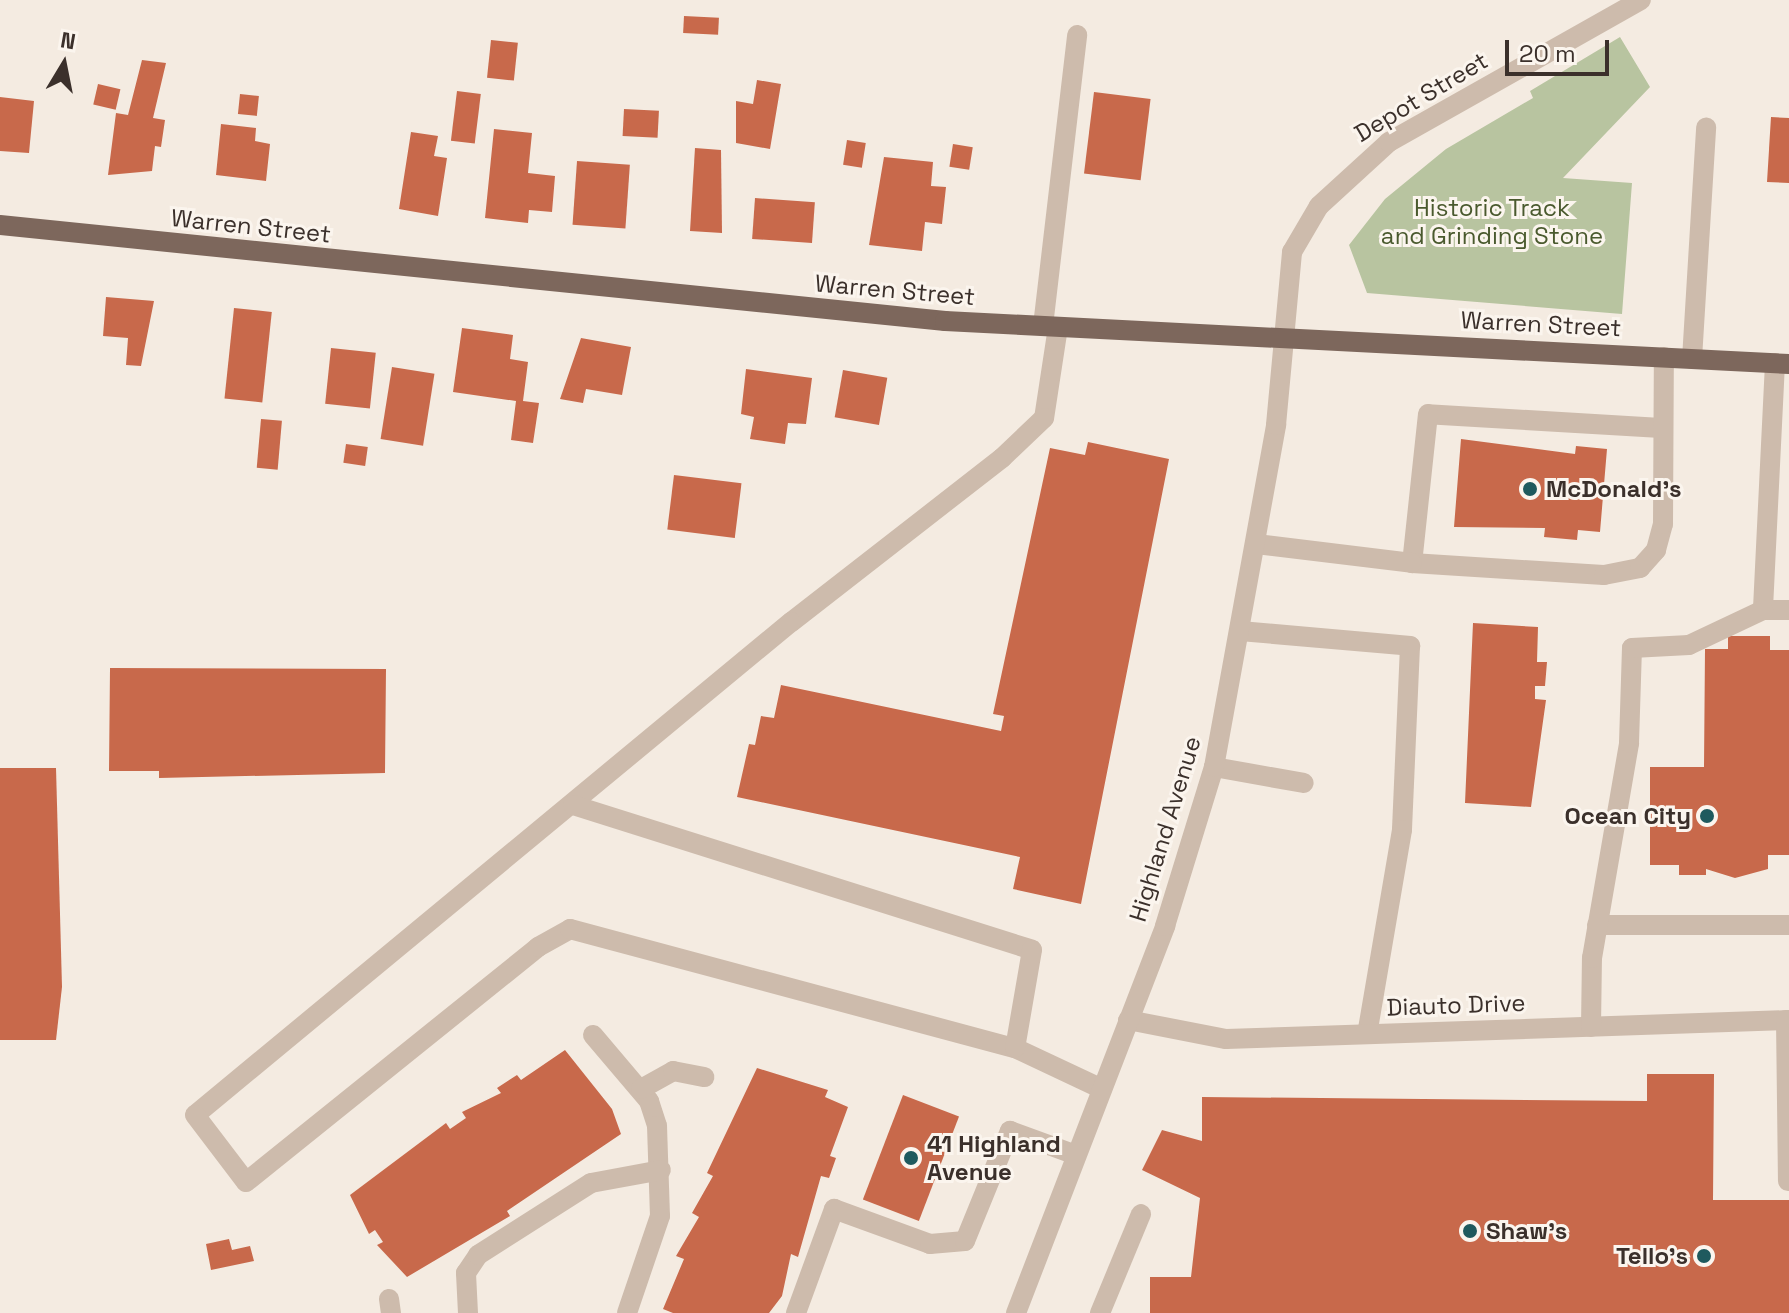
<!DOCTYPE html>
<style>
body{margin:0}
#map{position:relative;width:1789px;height:1313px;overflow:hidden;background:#f4ebe1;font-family:"Space Grotesk",sans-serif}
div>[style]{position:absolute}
.green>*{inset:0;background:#b8c4a0}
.building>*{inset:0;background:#c8694b;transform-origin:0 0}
.minor>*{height:20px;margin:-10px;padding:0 10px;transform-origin:10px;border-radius:10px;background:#cdbbac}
.major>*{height:20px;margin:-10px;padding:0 10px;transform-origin:10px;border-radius:10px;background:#7d675c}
.dots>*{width:22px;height:22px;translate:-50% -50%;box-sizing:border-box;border:4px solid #fbf5ee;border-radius:50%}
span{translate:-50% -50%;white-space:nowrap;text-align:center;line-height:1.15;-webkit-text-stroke:6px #fbf5ee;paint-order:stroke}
.street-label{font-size:24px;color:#3b302b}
.park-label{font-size:24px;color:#4a5a2e}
.poi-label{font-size:24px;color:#3b302b;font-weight:700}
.left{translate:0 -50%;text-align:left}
.right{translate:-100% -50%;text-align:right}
.north{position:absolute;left:24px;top:24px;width:80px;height:80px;-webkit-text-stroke:6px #fbf5ee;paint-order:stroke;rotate:10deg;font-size:22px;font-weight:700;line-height:32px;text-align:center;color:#3b302b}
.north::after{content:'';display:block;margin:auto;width:28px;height:36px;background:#3b302b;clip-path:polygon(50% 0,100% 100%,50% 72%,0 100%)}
.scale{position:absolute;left:1505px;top:40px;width:104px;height:36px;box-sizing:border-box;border:4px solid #3b302b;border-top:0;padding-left:10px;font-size:24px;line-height:28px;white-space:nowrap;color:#3b302b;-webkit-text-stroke:6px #fbf5ee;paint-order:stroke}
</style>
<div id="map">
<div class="green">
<i style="clip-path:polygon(1620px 37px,1650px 87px,1563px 178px,1632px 183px,1622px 314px,1367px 293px,1349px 245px,1385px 199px,1446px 149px,1533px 98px,1530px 91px)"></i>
</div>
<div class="building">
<i style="left:684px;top:16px;width:35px;height:17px;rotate:3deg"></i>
<i style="left:491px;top:40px;width:27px;height:38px;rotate:6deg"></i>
<i style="clip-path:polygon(142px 60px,166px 63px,153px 118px,165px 120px,161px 147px,155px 146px,152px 171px,108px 175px,116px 113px,128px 115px)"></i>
<i style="clip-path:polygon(757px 80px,781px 84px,770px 149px,736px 143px,736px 101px,753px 104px)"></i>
<i style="left:98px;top:84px;width:23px;height:21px;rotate:13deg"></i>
<i style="left:457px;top:91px;width:24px;height:50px;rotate:7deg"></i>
<i style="left:1094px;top:92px;width:57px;height:82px;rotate:7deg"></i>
<i style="left:240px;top:94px;width:19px;height:20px;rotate:6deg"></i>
<i style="clip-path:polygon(0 97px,34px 101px,29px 153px,0 151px)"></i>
<i style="left:624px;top:109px;width:35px;height:27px;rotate:3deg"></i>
<i style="clip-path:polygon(1771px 117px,1789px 118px,1789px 183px,1767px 182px)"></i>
<i style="clip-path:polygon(221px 124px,256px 128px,255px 141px,270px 144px,266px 181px,216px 175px)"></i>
<i style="clip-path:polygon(494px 129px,532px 133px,528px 173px,555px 176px,552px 212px,529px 210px,528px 223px,485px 218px)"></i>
<i style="clip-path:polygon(411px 132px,438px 136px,434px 156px,447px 158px,438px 216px,399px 209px)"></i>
<i style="left:847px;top:140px;width:19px;height:25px;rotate:9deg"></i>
<i style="left:953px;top:144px;width:20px;height:23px;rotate:9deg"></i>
<i style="clip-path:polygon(695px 148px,721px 150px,722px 233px,690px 231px)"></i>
<i style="clip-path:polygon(884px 157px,933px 162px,931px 186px,946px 187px,942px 224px,925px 222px,922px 251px,869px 245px)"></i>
<i style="left:577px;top:161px;width:53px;height:64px;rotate:4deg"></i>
<i style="left:755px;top:198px;width:60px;height:41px;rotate:4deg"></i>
<i style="clip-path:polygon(106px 297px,154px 301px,141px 366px,126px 365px,128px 338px,103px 336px)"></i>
<i style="left:234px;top:308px;width:38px;height:91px;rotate:6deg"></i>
<i style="clip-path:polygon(462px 328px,513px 335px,510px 359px,528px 362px,523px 401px,539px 403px,533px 443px,511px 440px,516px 401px,453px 392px)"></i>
<i style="clip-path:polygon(581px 338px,631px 347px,622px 395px,586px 389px,583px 403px,560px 399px)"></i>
<i style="left:331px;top:348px;width:45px;height:56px;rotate:6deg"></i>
<i style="left:392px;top:367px;width:43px;height:73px;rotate:9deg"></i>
<i style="clip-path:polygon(746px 369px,812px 378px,806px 424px,788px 423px,785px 444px,750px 439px,754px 417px,741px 414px)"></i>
<i style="left:843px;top:370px;width:45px;height:48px;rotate:10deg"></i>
<i style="left:261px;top:419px;width:21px;height:49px;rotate:5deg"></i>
<i style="clip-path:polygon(1461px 439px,1575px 454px,1576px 446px,1607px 449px,1600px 532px,1578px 530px,1577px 540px,1544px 537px,1545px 528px,1454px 527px)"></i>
<i style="clip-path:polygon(1088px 442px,1169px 459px,1081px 904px,1013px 889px,1020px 857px,737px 797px,749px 744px,755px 745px,761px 716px,774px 718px,781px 685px,1001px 731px,1004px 716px,993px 714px,1050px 448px,1085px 455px)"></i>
<i style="left:346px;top:444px;width:22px;height:19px;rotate:8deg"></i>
<i style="left:674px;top:475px;width:68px;height:55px;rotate:7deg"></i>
<i style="clip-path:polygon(1473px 623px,1538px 627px,1537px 662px,1547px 662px,1545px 686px,1535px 686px,1535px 699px,1546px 700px,1531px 807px,1465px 803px)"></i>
<i style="clip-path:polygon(1728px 636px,1770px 636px,1770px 650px,1789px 650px,1789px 855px,1768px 855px,1768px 869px,1735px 878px,1706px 869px,1706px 875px,1679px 875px,1679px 865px,1650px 865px,1650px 767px,1704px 767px,1705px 649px,1728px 649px)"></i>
<i style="clip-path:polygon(110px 668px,386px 669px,385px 773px,159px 778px,159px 771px,109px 771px)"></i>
<i style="clip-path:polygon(0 768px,56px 768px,62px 987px,56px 1040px,0 1040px)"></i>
<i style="clip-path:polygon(565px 1050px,612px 1109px,621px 1134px,507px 1211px,510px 1216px,407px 1277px,377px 1245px,383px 1242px,375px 1230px,369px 1234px,350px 1195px,446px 1123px,450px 1129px,466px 1118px,462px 1112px,501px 1093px,497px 1088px,517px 1075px,521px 1080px)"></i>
<i style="clip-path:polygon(757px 1068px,828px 1090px,825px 1097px,848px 1107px,830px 1156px,836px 1158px,829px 1178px,821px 1176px,798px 1257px,791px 1254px,782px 1296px,769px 1313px,673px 1313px,663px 1309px,684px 1259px,676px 1256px,699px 1217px,692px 1213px,713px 1176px,707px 1173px)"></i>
<i style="clip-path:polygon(1647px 1074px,1714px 1074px,1713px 1200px,1789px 1200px,1789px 1313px,1150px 1313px,1150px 1277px,1191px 1277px,1200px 1198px,1142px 1170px,1162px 1130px,1202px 1141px,1202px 1097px,1647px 1101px)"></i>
<i style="left:903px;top:1095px;width:60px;height:112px;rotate:21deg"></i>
<i style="clip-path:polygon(229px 1239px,232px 1250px,250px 1246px,254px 1261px,211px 1270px,206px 1244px)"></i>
</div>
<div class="minor">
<i style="left:1043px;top:326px;width:293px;rotate:-83.3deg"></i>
<i style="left:1058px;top:327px;width:92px;rotate:98.7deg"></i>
<i style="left:1044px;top:418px;width:58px;rotate:136.4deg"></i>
<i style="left:1002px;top:458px;width:267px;rotate:142.1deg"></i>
<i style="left:791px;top:622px;width:773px;rotate:140.4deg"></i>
<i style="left:195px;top:1115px;width:84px;rotate:52.7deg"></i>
<i style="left:246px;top:1182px;width:375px;rotate:-38.8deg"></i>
<i style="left:538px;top:947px;width:37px;rotate:-29deg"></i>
<i style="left:570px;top:929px;width:461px;rotate:15deg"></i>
<i style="left:1015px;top:1048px;width:96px;rotate:25.2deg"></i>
<i style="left:1692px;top:359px;width:232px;rotate:-86.5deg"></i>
<i style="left:1775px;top:363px;width:247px;rotate:92.8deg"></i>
<i style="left:1763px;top:610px;width:26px"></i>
<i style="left:1661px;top:428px;width:233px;rotate:-176.6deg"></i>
<i style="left:1428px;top:414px;width:150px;rotate:96.1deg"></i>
<i style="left:1412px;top:563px;width:192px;rotate:3.6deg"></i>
<i style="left:1604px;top:575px;width:37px;rotate:-11deg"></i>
<i style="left:1640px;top:568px;width:24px;rotate:-48deg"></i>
<i style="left:1656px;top:550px;width:27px;rotate:-75deg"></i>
<i style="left:1663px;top:524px;width:167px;rotate:-89.7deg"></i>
<i style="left:1256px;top:544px;width:157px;rotate:6.9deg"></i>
<i style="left:1240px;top:631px;width:171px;rotate:5deg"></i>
<i style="left:1410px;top:646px;width:184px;rotate:92.5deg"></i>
<i style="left:1402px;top:830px;width:207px;rotate:99.7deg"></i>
<i style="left:1214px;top:767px;width:91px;rotate:10.1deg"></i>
<i style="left:573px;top:805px;width:481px;rotate:17.5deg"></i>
<i style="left:1032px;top:950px;width:99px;rotate:99.8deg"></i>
<i style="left:1597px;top:925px;width:192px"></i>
<i style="left:1128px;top:1020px;width:100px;rotate:11deg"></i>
<i style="left:1226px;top:1039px;width:563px;rotate:-1.93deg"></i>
<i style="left:1786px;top:1020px;width:161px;rotate:89.3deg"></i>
<i style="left:1591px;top:1027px;width:69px;rotate:-89.2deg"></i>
<i style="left:1592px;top:958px;width:218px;rotate:-80.2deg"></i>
<i style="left:1629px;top:743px;width:95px;rotate:-88.2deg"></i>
<i style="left:1632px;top:648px;width:57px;rotate:-3deg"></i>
<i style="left:1689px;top:645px;width:82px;rotate:-25.3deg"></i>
<i style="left:593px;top:1035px;width:87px;rotate:49.7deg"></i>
<i style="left:649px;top:1101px;width:26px;rotate:72deg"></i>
<i style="left:657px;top:1126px;width:90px;rotate:88.1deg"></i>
<i style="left:660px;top:1216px;width:102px;rotate:108.8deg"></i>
<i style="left:641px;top:1089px;width:37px;rotate:-29deg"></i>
<i style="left:673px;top:1071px;width:32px;rotate:11deg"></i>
<i style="left:389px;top:1299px;width:14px;rotate:82deg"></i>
<i style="left:468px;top:1313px;width:40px;rotate:-92.9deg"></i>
<i style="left:466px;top:1273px;width:22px;rotate:-56deg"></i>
<i style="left:478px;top:1255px;width:134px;rotate:-32.5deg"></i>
<i style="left:591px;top:1183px;width:71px;rotate:-10.5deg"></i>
<i style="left:796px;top:1313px;width:111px;rotate:-69.9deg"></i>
<i style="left:834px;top:1209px;width:102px;rotate:20deg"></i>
<i style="left:930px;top:1244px;width:35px;rotate:-5deg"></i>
<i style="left:965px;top:1241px;width:119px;rotate:-67.8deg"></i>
<i style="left:1010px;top:1131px;width:70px;rotate:20deg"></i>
<i style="left:1016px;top:1313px;width:415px;rotate:-68.9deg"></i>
<i style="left:1165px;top:926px;width:166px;rotate:-72.9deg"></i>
<i style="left:1214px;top:767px;width:348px;rotate:-79.7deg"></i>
<i style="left:1276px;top:425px;width:174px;rotate:-84.7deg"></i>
<i style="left:1292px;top:252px;width:53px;rotate:-59.6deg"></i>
<i style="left:1319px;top:206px;width:95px;rotate:-42.4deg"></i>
<i style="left:1389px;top:142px;width:289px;rotate:-29.4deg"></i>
<i style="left:1100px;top:1313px;width:107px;rotate:-67.5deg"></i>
</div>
<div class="major">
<i style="left:0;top:225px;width:950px;rotate:5.8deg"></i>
<i style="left:945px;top:321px;width:845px;rotate:2.92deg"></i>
</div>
<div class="dots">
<i style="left:1530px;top:489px;background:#1f5a5e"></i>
<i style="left:1707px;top:816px;background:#1f5a5e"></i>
<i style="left:911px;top:1158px;background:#1f5a5e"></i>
<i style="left:1470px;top:1231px;background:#1f5a5e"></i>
<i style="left:1704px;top:1256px;background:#1f5a5e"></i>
</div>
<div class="street-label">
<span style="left:1421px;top:97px;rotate:-31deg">Depot Street</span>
<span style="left:251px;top:226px;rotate:6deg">Warren Street</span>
<span style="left:895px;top:290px;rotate:5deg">Warren Street</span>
<span style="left:1541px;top:324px;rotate:3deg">Warren Street</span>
<span style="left:1165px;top:829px;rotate:-73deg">Highland Avenue</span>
<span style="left:1456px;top:1005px;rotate:-2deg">Diauto Drive</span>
</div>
<div class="park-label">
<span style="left:1492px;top:222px">Historic Track<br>and Grinding Stone</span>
</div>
<div class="poi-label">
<span class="left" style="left:1546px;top:489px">McDonald's</span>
<span class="right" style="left:1691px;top:816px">Ocean City</span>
<span class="left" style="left:927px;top:1158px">41 Highland<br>Avenue</span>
<span class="left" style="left:1486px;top:1231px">Shaw's</span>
<span class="right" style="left:1688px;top:1256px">Tello's</span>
</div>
<div class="north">N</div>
<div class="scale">20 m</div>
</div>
